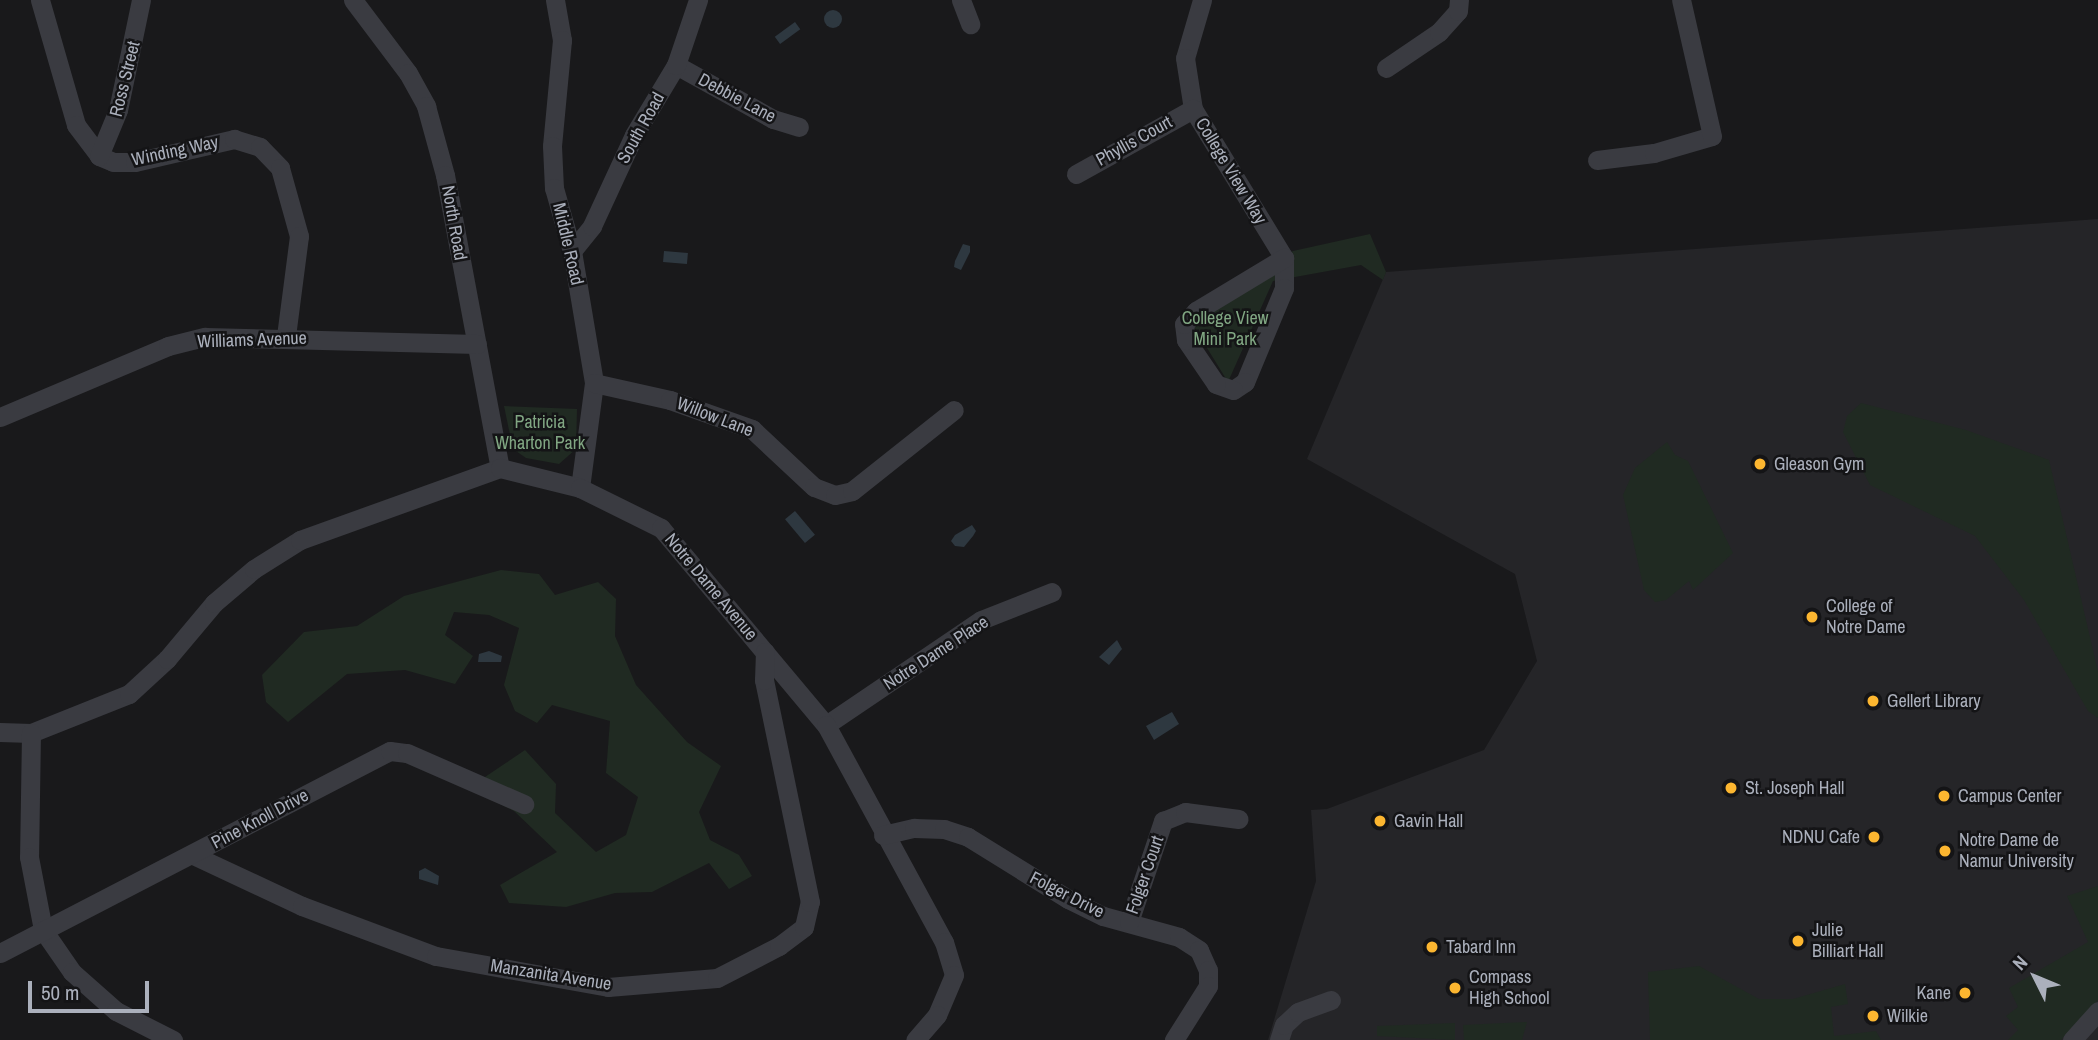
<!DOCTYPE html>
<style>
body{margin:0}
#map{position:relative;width:2098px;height:1040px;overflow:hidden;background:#19191b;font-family:"Archivo Narrow",sans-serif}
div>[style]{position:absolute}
.built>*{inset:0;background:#252528}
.green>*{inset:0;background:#202a22}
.water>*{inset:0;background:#2e3840;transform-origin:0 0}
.round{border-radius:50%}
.street>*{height:19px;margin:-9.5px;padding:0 9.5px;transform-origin:9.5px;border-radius:9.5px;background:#3a3b41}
.dots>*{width:19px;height:19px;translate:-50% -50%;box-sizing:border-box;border:4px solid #141416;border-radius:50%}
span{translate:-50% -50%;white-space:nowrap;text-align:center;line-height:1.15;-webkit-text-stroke:5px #141416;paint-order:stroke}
.street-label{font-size:18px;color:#abb0bc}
.park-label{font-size:18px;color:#81a783}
.poi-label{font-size:18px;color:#abb0bc}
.left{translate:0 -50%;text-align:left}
.right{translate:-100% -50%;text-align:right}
.north{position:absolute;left:2000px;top:942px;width:70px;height:70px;-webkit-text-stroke:5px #141416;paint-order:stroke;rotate:313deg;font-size:19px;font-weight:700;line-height:28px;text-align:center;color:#abb0bc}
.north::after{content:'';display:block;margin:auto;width:24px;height:32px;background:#abb0bc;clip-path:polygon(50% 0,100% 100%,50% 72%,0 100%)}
.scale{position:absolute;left:28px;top:981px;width:121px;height:32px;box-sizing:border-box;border:4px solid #abb0bc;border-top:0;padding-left:9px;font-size:21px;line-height:24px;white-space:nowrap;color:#abb0bc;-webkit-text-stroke:5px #141416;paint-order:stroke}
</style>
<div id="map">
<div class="built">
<i style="clip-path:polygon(2098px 219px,2098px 1040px,1268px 1040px,1316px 881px,1311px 810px,1327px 809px,1484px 750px,1537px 661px,1515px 574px,1307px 459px,1386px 272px)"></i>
</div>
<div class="green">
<i style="clip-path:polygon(1370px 234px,1386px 272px,1383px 280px,1361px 265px,1273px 281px,1228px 382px,1191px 322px,1293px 251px)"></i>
<i style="clip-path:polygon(1861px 403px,1966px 430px,2049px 460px,2098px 672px,2098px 718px,2088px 711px,2024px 600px,1975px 536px,1870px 485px,1843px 432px,1847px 416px)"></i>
<i style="clip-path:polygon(504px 406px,577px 409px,576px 449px,559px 464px,526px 458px,513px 449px)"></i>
<i style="clip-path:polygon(1667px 442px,1675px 455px,1688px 461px,1733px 553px,1693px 590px,1689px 581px,1666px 600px,1655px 602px,1644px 590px,1623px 495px,1635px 468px)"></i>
<i style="clip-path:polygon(501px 570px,539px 574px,555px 595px,598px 582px,616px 599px,615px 636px,636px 685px,687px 742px,721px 766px,699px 812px,710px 840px,739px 855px,752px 876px,729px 889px,709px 863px,652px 892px,615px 893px,566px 907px,509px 903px,500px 885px,557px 852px,514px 811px,488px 798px,485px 777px,525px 750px,556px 784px,555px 813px,596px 852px,626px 835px,638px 797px,606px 773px,610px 721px,552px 705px,537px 723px,515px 711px,504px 685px,519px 628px,489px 615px,454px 612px,445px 635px,473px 656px,455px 684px,405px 670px,347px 674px,288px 722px,266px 702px,262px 675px,304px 632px,357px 626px,404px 596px)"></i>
<i style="clip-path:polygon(2098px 886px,2098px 1000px,2061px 1040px,2008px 1040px,2018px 1030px,2006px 1016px,2018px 1007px,2009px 988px,2088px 942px,2067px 896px)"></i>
<i style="clip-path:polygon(1699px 966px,1759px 999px,1793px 999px,1845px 984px,1848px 1004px,1831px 1007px,1834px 1036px,1876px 1031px,1881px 1040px,1650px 1040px,1648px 972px)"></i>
<i style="clip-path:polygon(1527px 1022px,1522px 1040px,1464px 1040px,1463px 1025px)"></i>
<i style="clip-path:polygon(1455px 1023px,1455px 1040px,1377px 1036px,1377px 1026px)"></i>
</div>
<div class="water">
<i class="round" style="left:824px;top:10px;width:18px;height:18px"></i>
<i style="left:795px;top:22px;width:9px;height:25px;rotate:54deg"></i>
<i style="clip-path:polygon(963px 244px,970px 246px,970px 252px,961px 270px,954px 267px,955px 261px)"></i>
<i style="left:664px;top:251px;width:24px;height:11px;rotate:5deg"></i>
<i style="left:795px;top:511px;width:31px;height:13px;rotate:50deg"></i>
<i style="clip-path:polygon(972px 525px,976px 531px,973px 536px,964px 547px,955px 546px,951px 541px,955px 535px)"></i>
<i style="clip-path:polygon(1117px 640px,1122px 649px,1109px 665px,1099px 657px)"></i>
<i style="clip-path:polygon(489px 651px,502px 656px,501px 662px,478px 662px,479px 654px)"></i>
<i style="clip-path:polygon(1172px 712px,1179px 724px,1154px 740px,1146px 726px)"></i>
<i style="clip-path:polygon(425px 868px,439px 876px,438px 885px,419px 879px,419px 871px)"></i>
</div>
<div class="street">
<i style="left:40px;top:0;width:130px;rotate:73.9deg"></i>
<i style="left:76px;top:125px;width:39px;rotate:53deg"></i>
<i style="left:99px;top:156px;width:15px;rotate:23deg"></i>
<i style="left:113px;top:162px;width:22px"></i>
<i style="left:135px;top:162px;width:102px;rotate:-13.1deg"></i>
<i style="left:234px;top:139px;width:27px;rotate:17deg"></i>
<i style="left:260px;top:147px;width:29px;rotate:46deg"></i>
<i style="left:280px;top:168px;width:71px;rotate:74.4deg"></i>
<i style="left:299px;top:236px;width:101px;rotate:97.4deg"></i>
<i style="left:353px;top:0;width:91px;rotate:53deg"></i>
<i style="left:408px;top:73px;width:38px;rotate:61deg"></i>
<i style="left:426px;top:106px;width:72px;rotate:74.6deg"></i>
<i style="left:445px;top:175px;width:298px;rotate:79.4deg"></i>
<i style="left:555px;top:0;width:41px;rotate:80.1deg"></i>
<i style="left:562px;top:40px;width:106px;rotate:95.4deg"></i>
<i style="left:552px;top:146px;width:42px;rotate:87.3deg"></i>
<i style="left:554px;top:188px;width:66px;rotate:74.1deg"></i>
<i style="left:572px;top:251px;width:134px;rotate:80.5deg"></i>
<i style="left:594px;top:383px;width:106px;rotate:97.6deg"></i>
<i style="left:961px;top:0;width:26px;rotate:69deg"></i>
<i style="left:1202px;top:0;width:60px;rotate:106.3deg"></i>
<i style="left:1185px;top:58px;width:52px;rotate:81.1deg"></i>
<i style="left:1193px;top:109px;width:175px;rotate:58.6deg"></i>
<i style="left:676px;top:65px;width:111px;rotate:29.1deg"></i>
<i style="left:773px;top:119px;width:27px;rotate:17deg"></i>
<i style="left:1386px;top:68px;width:64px;rotate:-34.2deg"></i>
<i style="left:1439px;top:32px;width:28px;rotate:-48deg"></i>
<i style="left:1458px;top:11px;width:11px;rotate:-85deg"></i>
<i style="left:99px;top:156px;width:50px;rotate:-67.6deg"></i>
<i style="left:118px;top:110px;width:112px;rotate:-78.2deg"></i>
<i style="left:1597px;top:160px;width:57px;rotate:-7deg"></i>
<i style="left:1654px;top:153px;width:60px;rotate:-16.3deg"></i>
<i style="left:1712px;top:136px;width:139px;rotate:-102.8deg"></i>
<i style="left:1076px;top:174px;width:134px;rotate:-29.1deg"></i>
<i style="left:572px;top:251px;width:32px;rotate:-51deg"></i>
<i style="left:592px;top:226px;width:100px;rotate:-65.2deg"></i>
<i style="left:634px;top:135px;width:82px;rotate:-59deg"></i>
<i style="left:676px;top:65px;width:69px;rotate:-71.3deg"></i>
<i style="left:1284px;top:258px;width:30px;rotate:90deg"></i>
<i style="left:1284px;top:288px;width:102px;rotate:112.5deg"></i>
<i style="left:1245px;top:382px;width:14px;rotate:146deg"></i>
<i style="left:1233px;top:390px;width:18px;rotate:-161deg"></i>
<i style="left:1216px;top:384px;width:53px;rotate:-124.3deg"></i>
<i style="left:1186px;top:340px;width:16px;rotate:-97deg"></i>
<i style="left:1184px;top:324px;width:18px;rotate:-47deg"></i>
<i style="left:1196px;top:311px;width:103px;rotate:-31.1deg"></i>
<i style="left:594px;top:383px;width:78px;rotate:12.6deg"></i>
<i style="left:670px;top:400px;width:87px;rotate:19.5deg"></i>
<i style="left:752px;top:429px;width:85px;rotate:43.1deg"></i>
<i style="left:814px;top:487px;width:22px;rotate:21deg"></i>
<i style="left:835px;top:495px;width:17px;rotate:-13deg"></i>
<i style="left:852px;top:491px;width:130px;rotate:-38.5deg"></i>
<i style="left:0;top:417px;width:182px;rotate:-22.9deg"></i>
<i style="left:168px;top:346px;width:38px;rotate:-14deg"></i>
<i style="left:205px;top:337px;width:272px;rotate:1.5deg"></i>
<i style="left:826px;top:725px;width:187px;rotate:-34.1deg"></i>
<i style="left:981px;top:620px;width:76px;rotate:-21.5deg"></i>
<i style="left:0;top:732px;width:31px;rotate:2deg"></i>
<i style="left:31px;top:733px;width:105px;rotate:-21.7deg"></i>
<i style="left:129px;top:694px;width:52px;rotate:-42.6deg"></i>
<i style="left:167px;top:659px;width:73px;rotate:-50deg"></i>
<i style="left:214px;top:603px;width:52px;rotate:-40.4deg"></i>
<i style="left:254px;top:569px;width:54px;rotate:-32.2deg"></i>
<i style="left:300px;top:540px;width:213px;rotate:-19.8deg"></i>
<i style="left:500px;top:468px;width:82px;rotate:14deg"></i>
<i style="left:580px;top:488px;width:90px;rotate:26.3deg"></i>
<i style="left:661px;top:528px;width:257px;rotate:50.1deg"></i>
<i style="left:826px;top:725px;width:247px;rotate:61.5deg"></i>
<i style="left:944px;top:942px;width:34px;rotate:73deg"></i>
<i style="left:954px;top:975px;width:43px;rotate:113deg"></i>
<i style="left:937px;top:1015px;width:33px;rotate:131deg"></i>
<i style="left:31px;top:733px;width:124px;rotate:90.9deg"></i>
<i style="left:29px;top:857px;width:74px;rotate:79.1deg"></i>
<i style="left:43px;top:930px;width:51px;rotate:55.4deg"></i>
<i style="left:72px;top:972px;width:59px;rotate:41.6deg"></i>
<i style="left:116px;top:1011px;width:64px;rotate:27deg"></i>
<i style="left:883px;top:835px;width:32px;rotate:-13deg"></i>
<i style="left:914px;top:828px;width:30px;rotate:2deg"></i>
<i style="left:944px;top:829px;width:25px;rotate:18deg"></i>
<i style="left:968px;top:837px;width:118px;rotate:31.8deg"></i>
<i style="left:1068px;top:899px;width:39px;rotate:26deg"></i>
<i style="left:1103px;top:916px;width:79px;rotate:15.4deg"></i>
<i style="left:1179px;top:937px;width:24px;rotate:33deg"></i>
<i style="left:1199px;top:950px;width:22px;rotate:66deg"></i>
<i style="left:1208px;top:970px;width:16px;rotate:90deg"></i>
<i style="left:1208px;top:986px;width:64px;rotate:122.2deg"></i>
<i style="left:193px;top:855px;width:120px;rotate:25.1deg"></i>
<i style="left:302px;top:906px;width:143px;rotate:20.5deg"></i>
<i style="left:436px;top:956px;width:175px;rotate:10.2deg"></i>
<i style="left:608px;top:987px;width:109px;rotate:-4.7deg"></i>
<i style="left:717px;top:978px;width:70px;rotate:-27.3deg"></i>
<i style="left:779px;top:946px;width:31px;rotate:-37deg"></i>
<i style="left:804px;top:927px;width:26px;rotate:-77deg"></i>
<i style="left:810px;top:902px;width:227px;rotate:-101.7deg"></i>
<i style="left:764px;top:680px;width:28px;rotate:-88deg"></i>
<i style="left:1129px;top:922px;width:107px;rotate:-71.4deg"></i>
<i style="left:1163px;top:821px;width:24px;rotate:-22deg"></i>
<i style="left:1185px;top:812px;width:54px;rotate:7.4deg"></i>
<i style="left:0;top:953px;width:439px;rotate:-27.4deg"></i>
<i style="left:390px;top:751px;width:17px;rotate:7deg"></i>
<i style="left:407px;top:753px;width:128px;rotate:23.6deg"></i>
<i style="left:1279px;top:1040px;width:16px;rotate:-72deg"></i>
<i style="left:1284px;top:1025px;width:19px;rotate:-43deg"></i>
<i style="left:1298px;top:1012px;width:35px;rotate:-20deg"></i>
<i style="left:2072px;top:1040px;width:39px;rotate:-48deg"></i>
</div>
<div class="dots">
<i style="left:1760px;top:464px;background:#fcb630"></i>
<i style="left:1812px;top:617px;background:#fcb630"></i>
<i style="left:1873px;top:701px;background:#fcb630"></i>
<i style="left:1731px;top:788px;background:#fcb630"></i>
<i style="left:1944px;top:796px;background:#fcb630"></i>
<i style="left:1380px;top:821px;background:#fcb630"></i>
<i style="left:1874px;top:837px;background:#fcb630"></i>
<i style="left:1945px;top:851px;background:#fcb630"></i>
<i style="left:1798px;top:941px;background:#fcb630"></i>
<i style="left:1432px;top:947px;background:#fcb630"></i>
<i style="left:1455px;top:988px;background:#fcb630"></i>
<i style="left:1965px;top:993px;background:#fcb630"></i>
<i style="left:1873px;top:1016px;background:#fcb630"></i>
</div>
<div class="street-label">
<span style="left:125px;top:79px;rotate:-76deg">Ross Street</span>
<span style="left:737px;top:98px;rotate:28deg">Debbie Lane</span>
<span style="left:641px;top:128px;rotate:-61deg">South Road</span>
<span style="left:1134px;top:141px;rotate:-29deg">Phyllis Court</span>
<span style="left:175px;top:151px;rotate:-12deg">Winding Way</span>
<span style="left:1231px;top:171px;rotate:59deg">College View Way</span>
<span style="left:454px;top:223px;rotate:80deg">North Road</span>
<span style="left:568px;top:244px;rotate:77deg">Middle Road</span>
<span style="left:252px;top:340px;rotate:-2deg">Williams Avenue</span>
<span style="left:715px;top:417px;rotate:21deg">Willow Lane</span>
<span style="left:711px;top:587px;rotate:50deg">Notre Dame Avenue</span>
<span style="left:936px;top:653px;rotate:-33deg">Notre Dame Place</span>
<span style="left:260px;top:819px;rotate:-28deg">Pine Knoll Drive</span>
<span style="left:1145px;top:875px;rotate:-71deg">Folger Court</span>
<span style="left:1067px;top:895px;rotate:27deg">Folger Drive</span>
<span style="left:551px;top:975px;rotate:9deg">Manzanita Avenue</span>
</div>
<div class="park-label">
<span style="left:1225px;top:329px">College View<br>Mini Park</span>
<span style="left:540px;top:433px">Patricia<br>Wharton Park</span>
</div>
<div class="poi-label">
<span class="left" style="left:1774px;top:464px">Gleason Gym</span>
<span class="left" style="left:1826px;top:617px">College of<br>Notre Dame</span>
<span class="left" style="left:1887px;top:701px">Gellert Library</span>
<span class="left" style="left:1745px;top:788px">St. Joseph Hall</span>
<span class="left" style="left:1958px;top:796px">Campus Center</span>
<span class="left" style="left:1394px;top:821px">Gavin Hall</span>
<span class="right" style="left:1860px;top:837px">NDNU Cafe</span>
<span class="left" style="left:1959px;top:851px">Notre Dame de<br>Namur University</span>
<span class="left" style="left:1812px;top:941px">Julie<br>Billiart Hall</span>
<span class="left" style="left:1446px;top:947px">Tabard Inn</span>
<span class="left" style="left:1469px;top:988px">Compass<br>High School</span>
<span class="right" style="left:1951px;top:993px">Kane</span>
<span class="left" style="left:1887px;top:1016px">Wilkie</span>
</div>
<div class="north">N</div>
<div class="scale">50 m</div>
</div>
